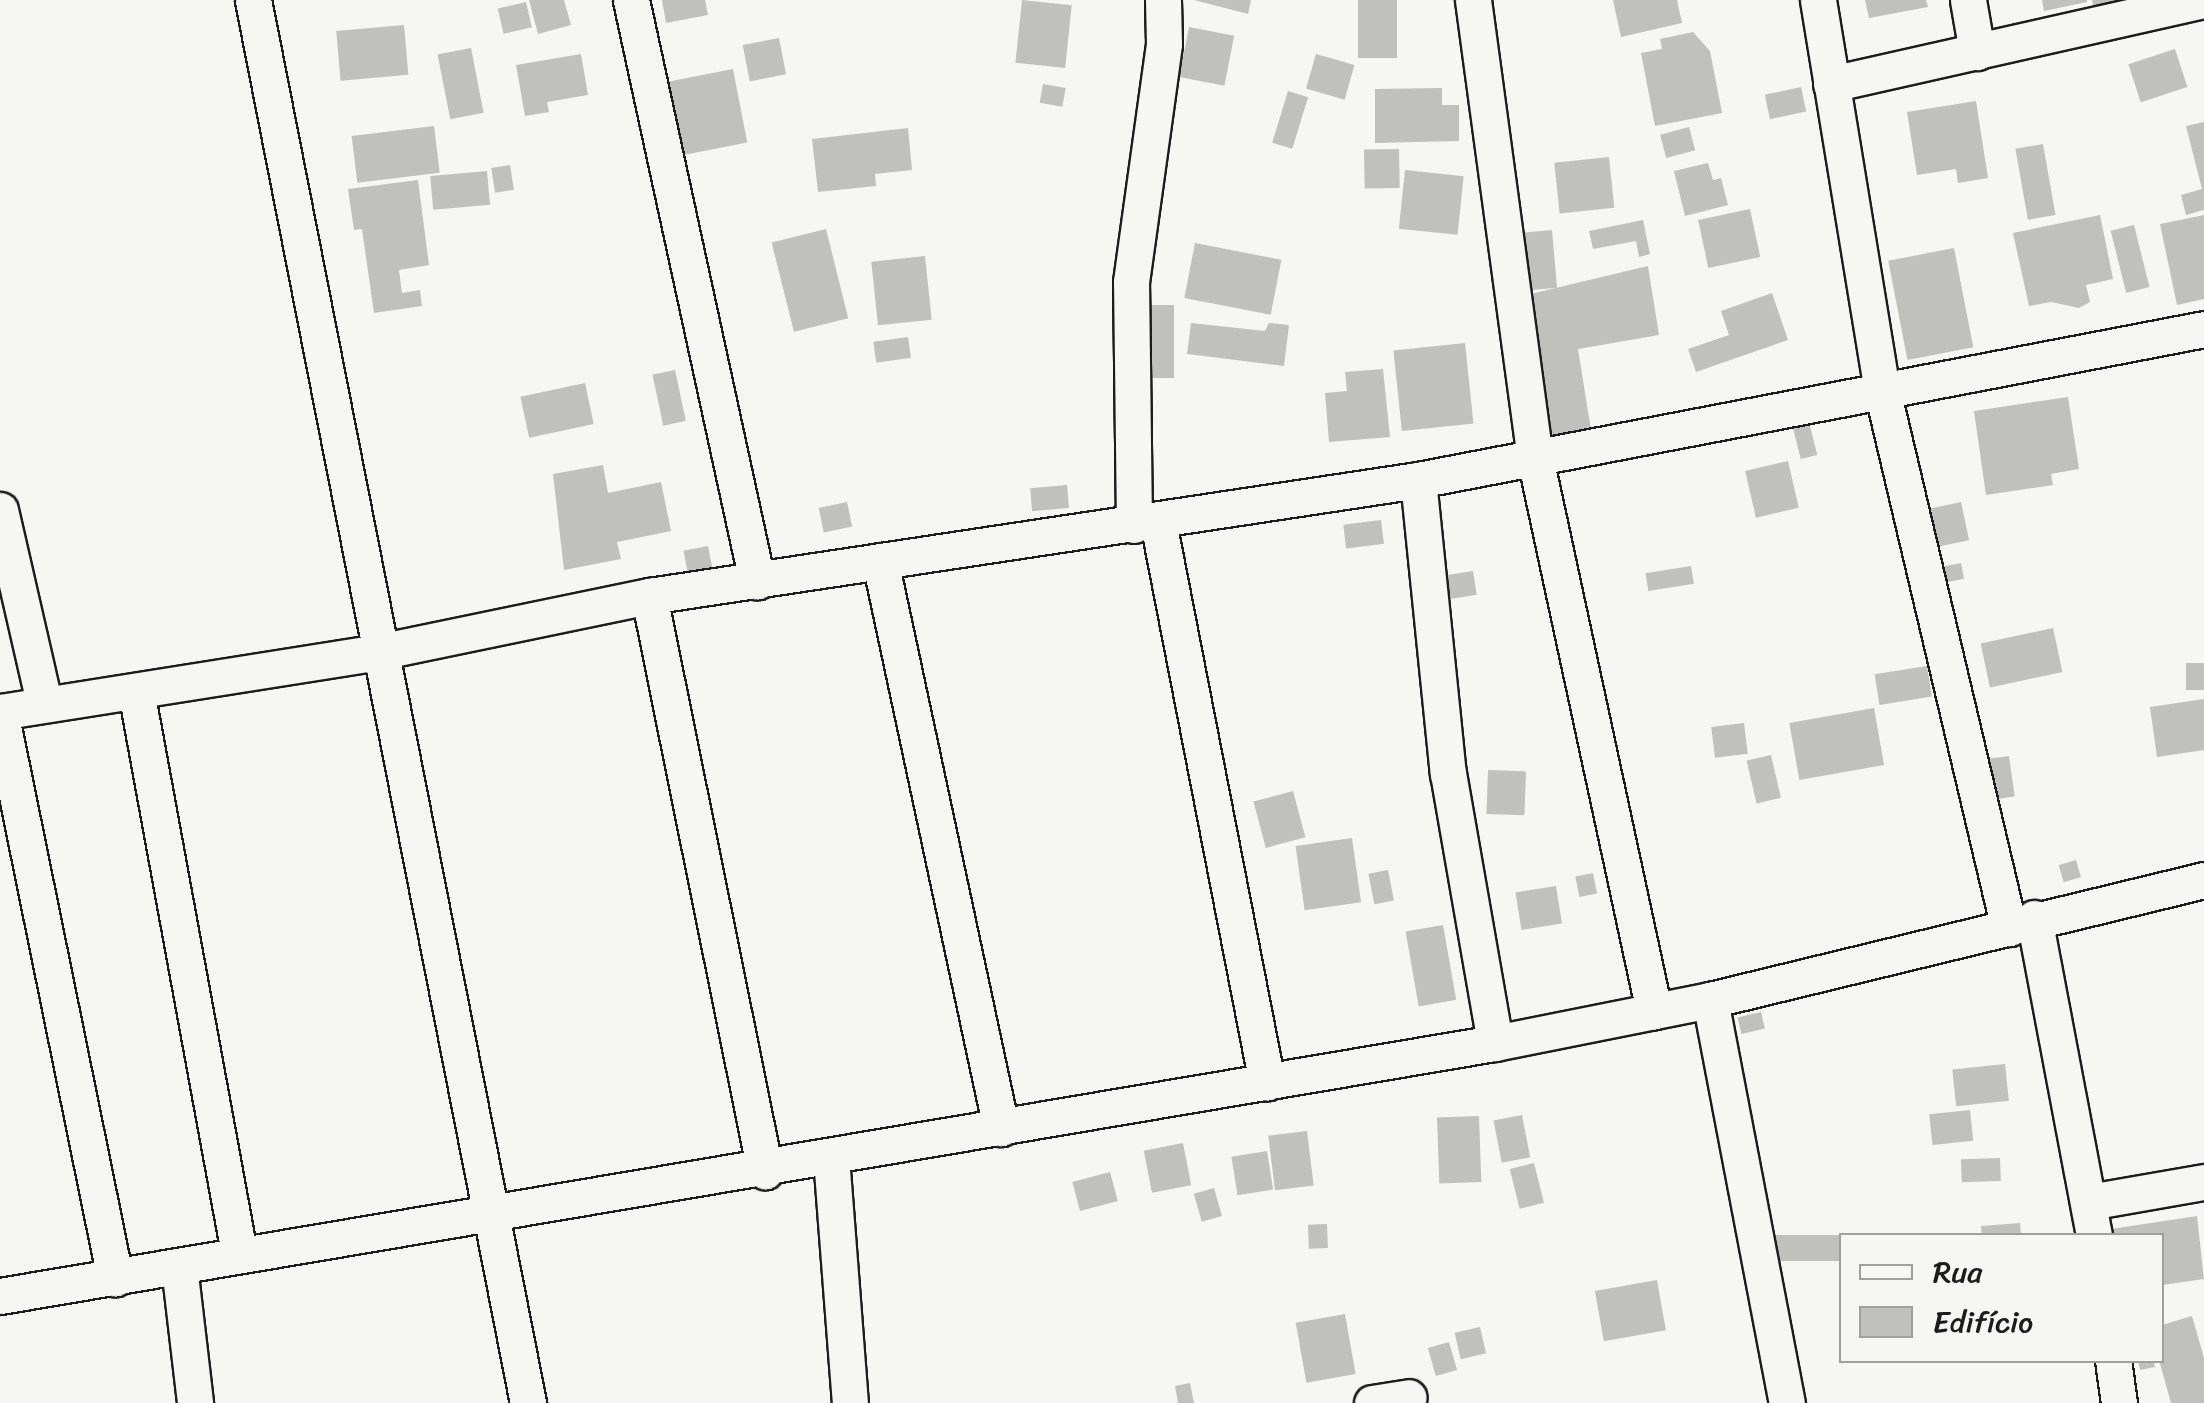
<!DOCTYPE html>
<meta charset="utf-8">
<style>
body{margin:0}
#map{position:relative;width:2204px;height:1403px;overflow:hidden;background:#f6f6f2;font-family:Sriracha,sans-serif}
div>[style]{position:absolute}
.building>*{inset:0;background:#c0c0bd;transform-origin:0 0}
.roads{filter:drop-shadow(2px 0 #1c1c1c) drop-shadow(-2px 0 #1c1c1c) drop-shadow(0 2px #1c1c1c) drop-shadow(0 -2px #1c1c1c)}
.street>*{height:35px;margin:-17.5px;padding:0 17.5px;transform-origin:17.5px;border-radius:17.5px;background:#f6f6f2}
span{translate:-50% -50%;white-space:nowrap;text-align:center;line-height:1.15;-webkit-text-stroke:8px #f6f6f2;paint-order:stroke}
.legend{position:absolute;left:1839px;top:1233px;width:325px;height:130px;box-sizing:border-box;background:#f6f6f2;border:2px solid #9f9f9c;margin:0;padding:12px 18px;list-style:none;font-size:30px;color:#1c1c1c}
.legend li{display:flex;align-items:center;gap:20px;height:50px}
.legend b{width:50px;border:2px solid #9f9f9c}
</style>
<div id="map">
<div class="building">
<i style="clip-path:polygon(529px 0,564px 0,571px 25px,538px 34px)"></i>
<i style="clip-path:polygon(662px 0,705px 0,708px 15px,666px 23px)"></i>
<i style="left:1022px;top:0;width:50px;height:63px;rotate:6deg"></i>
<i style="clip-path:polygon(1194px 0,1251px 0,1248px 14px)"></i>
<i style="left:1358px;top:0;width:39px;height:58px"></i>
<i style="clip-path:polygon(1613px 0,1677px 0,1682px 23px,1621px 37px)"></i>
<i style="clip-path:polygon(1865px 0,1926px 0,1928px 7px,1869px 18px)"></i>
<i style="clip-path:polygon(2042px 0,2087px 0,2087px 2px,2044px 11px)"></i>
<i style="clip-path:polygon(2092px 0,2121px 0,2122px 6px,2094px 12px)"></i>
<i style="left:526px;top:2px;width:26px;height:29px;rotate:77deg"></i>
<i style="left:404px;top:25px;width:50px;height:68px;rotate:85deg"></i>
<i style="left:1189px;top:27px;width:46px;height:51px;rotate:11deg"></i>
<i style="clip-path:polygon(1693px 32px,1710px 51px,1722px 113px,1655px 126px,1641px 53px,1662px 49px,1660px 39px)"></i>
<i style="left:779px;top:38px;width:37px;height:37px;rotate:79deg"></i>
<i style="left:471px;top:48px;width:66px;height:34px;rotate:79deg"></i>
<i style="left:2175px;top:49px;width:40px;height:49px;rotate:72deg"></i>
<i style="clip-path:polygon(581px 54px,588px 95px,547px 102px,549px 112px,525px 116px,516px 65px)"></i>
<i style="left:1316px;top:54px;width:40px;height:36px;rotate:16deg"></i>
<i style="left:733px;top:69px;width:75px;height:69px;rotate:79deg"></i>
<i style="left:1043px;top:84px;width:23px;height:19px;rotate:10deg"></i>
<i style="left:1801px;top:87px;width:25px;height:37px;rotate:78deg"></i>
<i style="clip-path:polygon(1442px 88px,1442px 105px,1459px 105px,1459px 141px,1375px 143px,1375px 89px)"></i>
<i style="left:1288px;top:91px;width:21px;height:54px;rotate:17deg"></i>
<i style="clip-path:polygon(1976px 101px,1988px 178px,1958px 183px,1956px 169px,1917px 175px,1907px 112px)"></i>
<i style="clip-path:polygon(2204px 122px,2204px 210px,2186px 215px,2181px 195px,2202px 189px,2186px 126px)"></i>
<i style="left:434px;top:126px;width:47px;height:83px;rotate:83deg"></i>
<i style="left:1689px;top:127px;width:24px;height:30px;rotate:75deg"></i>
<i style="clip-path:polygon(908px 128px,912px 170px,875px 174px,876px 186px,818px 192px,812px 139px)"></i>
<i style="left:2043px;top:144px;width:72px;height:28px;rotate:80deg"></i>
<i style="left:1399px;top:149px;width:39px;height:35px;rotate:89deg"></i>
<i style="left:1609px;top:157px;width:51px;height:55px;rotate:84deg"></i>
<i style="clip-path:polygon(1708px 163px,1713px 180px,1721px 178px,1728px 205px,1685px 216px,1674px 171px)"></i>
<i style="left:510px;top:165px;width:25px;height:19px;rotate:81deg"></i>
<i style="left:1405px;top:170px;width:59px;height:59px;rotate:6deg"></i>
<i style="left:487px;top:171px;width:34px;height:57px;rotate:85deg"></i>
<i style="clip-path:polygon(418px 180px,429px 265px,399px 270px,402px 293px,420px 290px,422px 306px,374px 313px,362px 229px,354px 230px,348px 189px)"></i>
<i style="left:1750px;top:209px;width:49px;height:53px;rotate:78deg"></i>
<i style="clip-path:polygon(2100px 215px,2113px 279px,2086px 285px,2090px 302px,2079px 308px,2051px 302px,2029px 306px,2013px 233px)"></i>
<i style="clip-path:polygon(2204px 215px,2204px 299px,2177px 305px,2160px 224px)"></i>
<i style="clip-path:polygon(1643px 220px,1650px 254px,1639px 257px,1636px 241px,1593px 249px,1589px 231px)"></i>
<i style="left:2134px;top:225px;width:64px;height:24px;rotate:76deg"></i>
<i style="left:826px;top:229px;width:92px;height:56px;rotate:76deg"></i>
<i style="left:1552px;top:230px;width:58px;height:37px;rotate:85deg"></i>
<i style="left:1195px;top:243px;width:88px;height:56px;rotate:11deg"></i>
<i style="left:1954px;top:248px;width:101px;height:67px;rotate:79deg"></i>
<i style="left:925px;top:256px;width:64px;height:54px;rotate:84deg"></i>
<i style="clip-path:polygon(1648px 266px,1659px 335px,1578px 349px,1591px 430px,1547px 438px,1522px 296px)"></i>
<i style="clip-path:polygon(1772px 293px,1788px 340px,1696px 372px,1688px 349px,1729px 335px,1721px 311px)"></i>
<i style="left:1144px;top:305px;width:30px;height:73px"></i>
<i style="clip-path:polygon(1191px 323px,1265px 331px,1269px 323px,1289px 325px,1284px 366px,1187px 354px)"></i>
<i style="left:908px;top:337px;width:21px;height:35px;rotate:82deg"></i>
<i style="left:1465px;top:343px;width:81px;height:72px;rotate:84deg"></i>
<i style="clip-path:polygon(1383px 369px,1390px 437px,1329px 442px,1325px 393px,1347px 391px,1345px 372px)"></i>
<i style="left:675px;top:370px;width:52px;height:23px;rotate:78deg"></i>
<i style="left:585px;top:383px;width:42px;height:66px;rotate:78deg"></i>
<i style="clip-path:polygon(2068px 397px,2079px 469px,2051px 474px,2053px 485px,1986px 495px,1974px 411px)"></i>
<i style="left:1809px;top:422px;width:34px;height:17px;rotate:76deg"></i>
<i style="left:1788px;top:461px;width:48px;height:44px;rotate:77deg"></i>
<i style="clip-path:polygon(603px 465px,608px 493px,661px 482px,671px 531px,617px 542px,621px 559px,564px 570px,553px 474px)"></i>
<i style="left:1067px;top:485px;width:23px;height:37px;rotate:85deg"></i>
<i style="left:847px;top:502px;width:25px;height:29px;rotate:78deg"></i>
<i style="left:1961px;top:502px;width:39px;height:31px;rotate:78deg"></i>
<i style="left:1381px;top:520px;width:24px;height:38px;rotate:83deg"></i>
<i style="left:708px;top:546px;width:25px;height:25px;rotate:79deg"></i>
<i style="left:1961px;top:563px;width:16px;height:18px;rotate:79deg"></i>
<i style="left:1691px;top:566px;width:18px;height:46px;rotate:81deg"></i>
<i style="left:1473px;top:571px;width:24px;height:42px;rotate:81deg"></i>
<i style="left:2053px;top:628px;width:45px;height:74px;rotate:78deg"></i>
<i style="left:2204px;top:663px;width:27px;height:18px;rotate:90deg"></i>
<i style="left:1927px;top:666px;width:31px;height:53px;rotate:81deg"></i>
<i style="clip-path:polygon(2204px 699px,2204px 750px,2157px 757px,2150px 707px)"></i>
<i style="left:1874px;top:708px;width:58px;height:86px;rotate:80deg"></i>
<i style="left:1744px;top:723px;width:31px;height:33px;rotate:83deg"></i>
<i style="left:1771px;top:755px;width:44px;height:25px;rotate:77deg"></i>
<i style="left:2009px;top:756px;width:41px;height:24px;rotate:82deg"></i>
<i style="left:1488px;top:770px;width:38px;height:44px;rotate:2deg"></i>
<i style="left:1293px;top:791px;width:48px;height:41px;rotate:75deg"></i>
<i style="left:1352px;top:838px;width:65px;height:57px;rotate:82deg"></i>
<i style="left:2076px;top:860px;width:18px;height:18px;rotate:74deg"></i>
<i style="left:1388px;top:870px;width:31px;height:20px;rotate:79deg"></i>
<i style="left:1593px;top:873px;width:21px;height:18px;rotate:79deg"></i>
<i style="left:1556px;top:886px;width:38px;height:41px;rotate:81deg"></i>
<i style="left:1443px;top:925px;width:76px;height:38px;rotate:80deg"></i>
<i style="left:1761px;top:1012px;width:17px;height:24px;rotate:77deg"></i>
<i style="left:2005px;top:1064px;width:37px;height:53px;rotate:84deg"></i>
<i style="left:1970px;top:1110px;width:31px;height:41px;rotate:84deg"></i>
<i style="left:1522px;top:1115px;width:43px;height:29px;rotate:79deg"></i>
<i style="left:1479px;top:1116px;width:66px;height:42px;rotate:88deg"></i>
<i style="left:1307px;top:1131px;width:55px;height:39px;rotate:83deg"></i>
<i style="left:1183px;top:1143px;width:43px;height:40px;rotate:79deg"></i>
<i style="left:1267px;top:1151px;width:39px;height:36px;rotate:81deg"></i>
<i style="left:2000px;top:1158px;width:23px;height:39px;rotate:88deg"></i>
<i style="left:1534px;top:1163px;width:41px;height:25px;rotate:76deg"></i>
<i style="left:1110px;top:1172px;width:30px;height:39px;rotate:75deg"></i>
<i style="left:1214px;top:1188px;width:29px;height:21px;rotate:74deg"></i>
<i style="clip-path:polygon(2197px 1216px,2204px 1279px,2162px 1285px,2162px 1236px,2112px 1236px,2111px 1229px)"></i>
<i style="clip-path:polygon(2020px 1223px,2021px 1236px,1982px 1236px,1981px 1226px)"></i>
<i style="left:1327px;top:1224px;width:24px;height:19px;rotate:88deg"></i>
<i style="left:1842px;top:1235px;width:26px;height:77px;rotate:90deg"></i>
<i style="left:1657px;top:1280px;width:51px;height:63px;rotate:80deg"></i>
<i style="left:1345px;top:1314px;width:61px;height:50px;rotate:80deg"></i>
<i style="clip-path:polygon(2192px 1316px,2204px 1358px,2204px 1403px,2171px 1403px,2159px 1360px,2162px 1325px)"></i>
<i style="left:1480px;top:1327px;width:27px;height:26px;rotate:77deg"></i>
<i style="left:1449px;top:1342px;width:29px;height:22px;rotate:74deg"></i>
<i style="clip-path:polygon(2138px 1360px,2153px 1360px,2155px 1367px,2140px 1370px)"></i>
<i style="clip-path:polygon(1190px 1383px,1194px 1403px,1178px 1403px,1175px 1386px)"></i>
</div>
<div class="roads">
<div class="street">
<i style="left:253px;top:0;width:1430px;rotate:78.91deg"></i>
<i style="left:631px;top:0;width:595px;rotate:77.76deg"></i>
<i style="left:1473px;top:0;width:462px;rotate:82.3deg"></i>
<i style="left:1535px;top:458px;width:566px;rotate:77.86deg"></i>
<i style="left:1818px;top:0;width:395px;rotate:80.7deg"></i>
<i style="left:1882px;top:390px;width:553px;rotate:76.72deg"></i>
<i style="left:1968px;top:0;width:53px;rotate:80.2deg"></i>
<i style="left:1831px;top:84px;width:381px;rotate:-12.7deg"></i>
<i style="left:1418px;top:480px;width:295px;rotate:84.2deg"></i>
<i style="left:1448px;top:773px;width:274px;rotate:80.1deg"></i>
<i style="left:0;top:510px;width:197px;rotate:77.1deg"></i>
<i style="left:1158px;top:522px;width:571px;rotate:79deg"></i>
<i style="left:1134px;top:525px;width:243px;rotate:-90.7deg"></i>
<i style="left:1131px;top:282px;width:240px;rotate:-82.1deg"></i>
<i style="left:1164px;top:44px;width:44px;rotate:-91.3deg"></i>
<i style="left:880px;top:561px;width:580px;rotate:77.95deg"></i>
<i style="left:649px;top:596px;width:587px;rotate:78.59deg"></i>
<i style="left:136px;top:691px;width:571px;rotate:79.61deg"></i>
<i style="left:0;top:712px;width:383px;rotate:-9deg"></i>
<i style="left:378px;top:652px;width:277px;rotate:-11.7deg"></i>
<i style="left:649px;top:596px;width:778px;rotate:-8.58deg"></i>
<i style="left:1418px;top:480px;width:800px;rotate:-10.87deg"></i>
<i style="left:0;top:712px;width:578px;rotate:78.51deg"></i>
<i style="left:2034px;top:918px;width:324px;rotate:79.3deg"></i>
<i style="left:1710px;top:1000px;width:410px;rotate:79.2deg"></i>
<i style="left:831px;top:1157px;width:247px;rotate:85.6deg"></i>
<i style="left:2089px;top:1202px;width:117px;rotate:-9.9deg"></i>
<i style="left:179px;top:1266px;width:138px;rotate:83.3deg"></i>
<i style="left:0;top:1296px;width:1516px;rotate:-9.61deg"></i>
<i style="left:1495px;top:1043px;width:219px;rotate:-11.3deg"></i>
<i style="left:1710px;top:1000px;width:508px;rotate:-13.65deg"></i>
<i style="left:2113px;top:1360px;width:43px;rotate:82.1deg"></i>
<i style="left:1372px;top:1403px;width:37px;rotate:-9deg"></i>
</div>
</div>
<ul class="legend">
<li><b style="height:12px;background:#f6f6f2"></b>Rua</li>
<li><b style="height:28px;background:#c0c0bd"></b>Edifício</li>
</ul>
</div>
